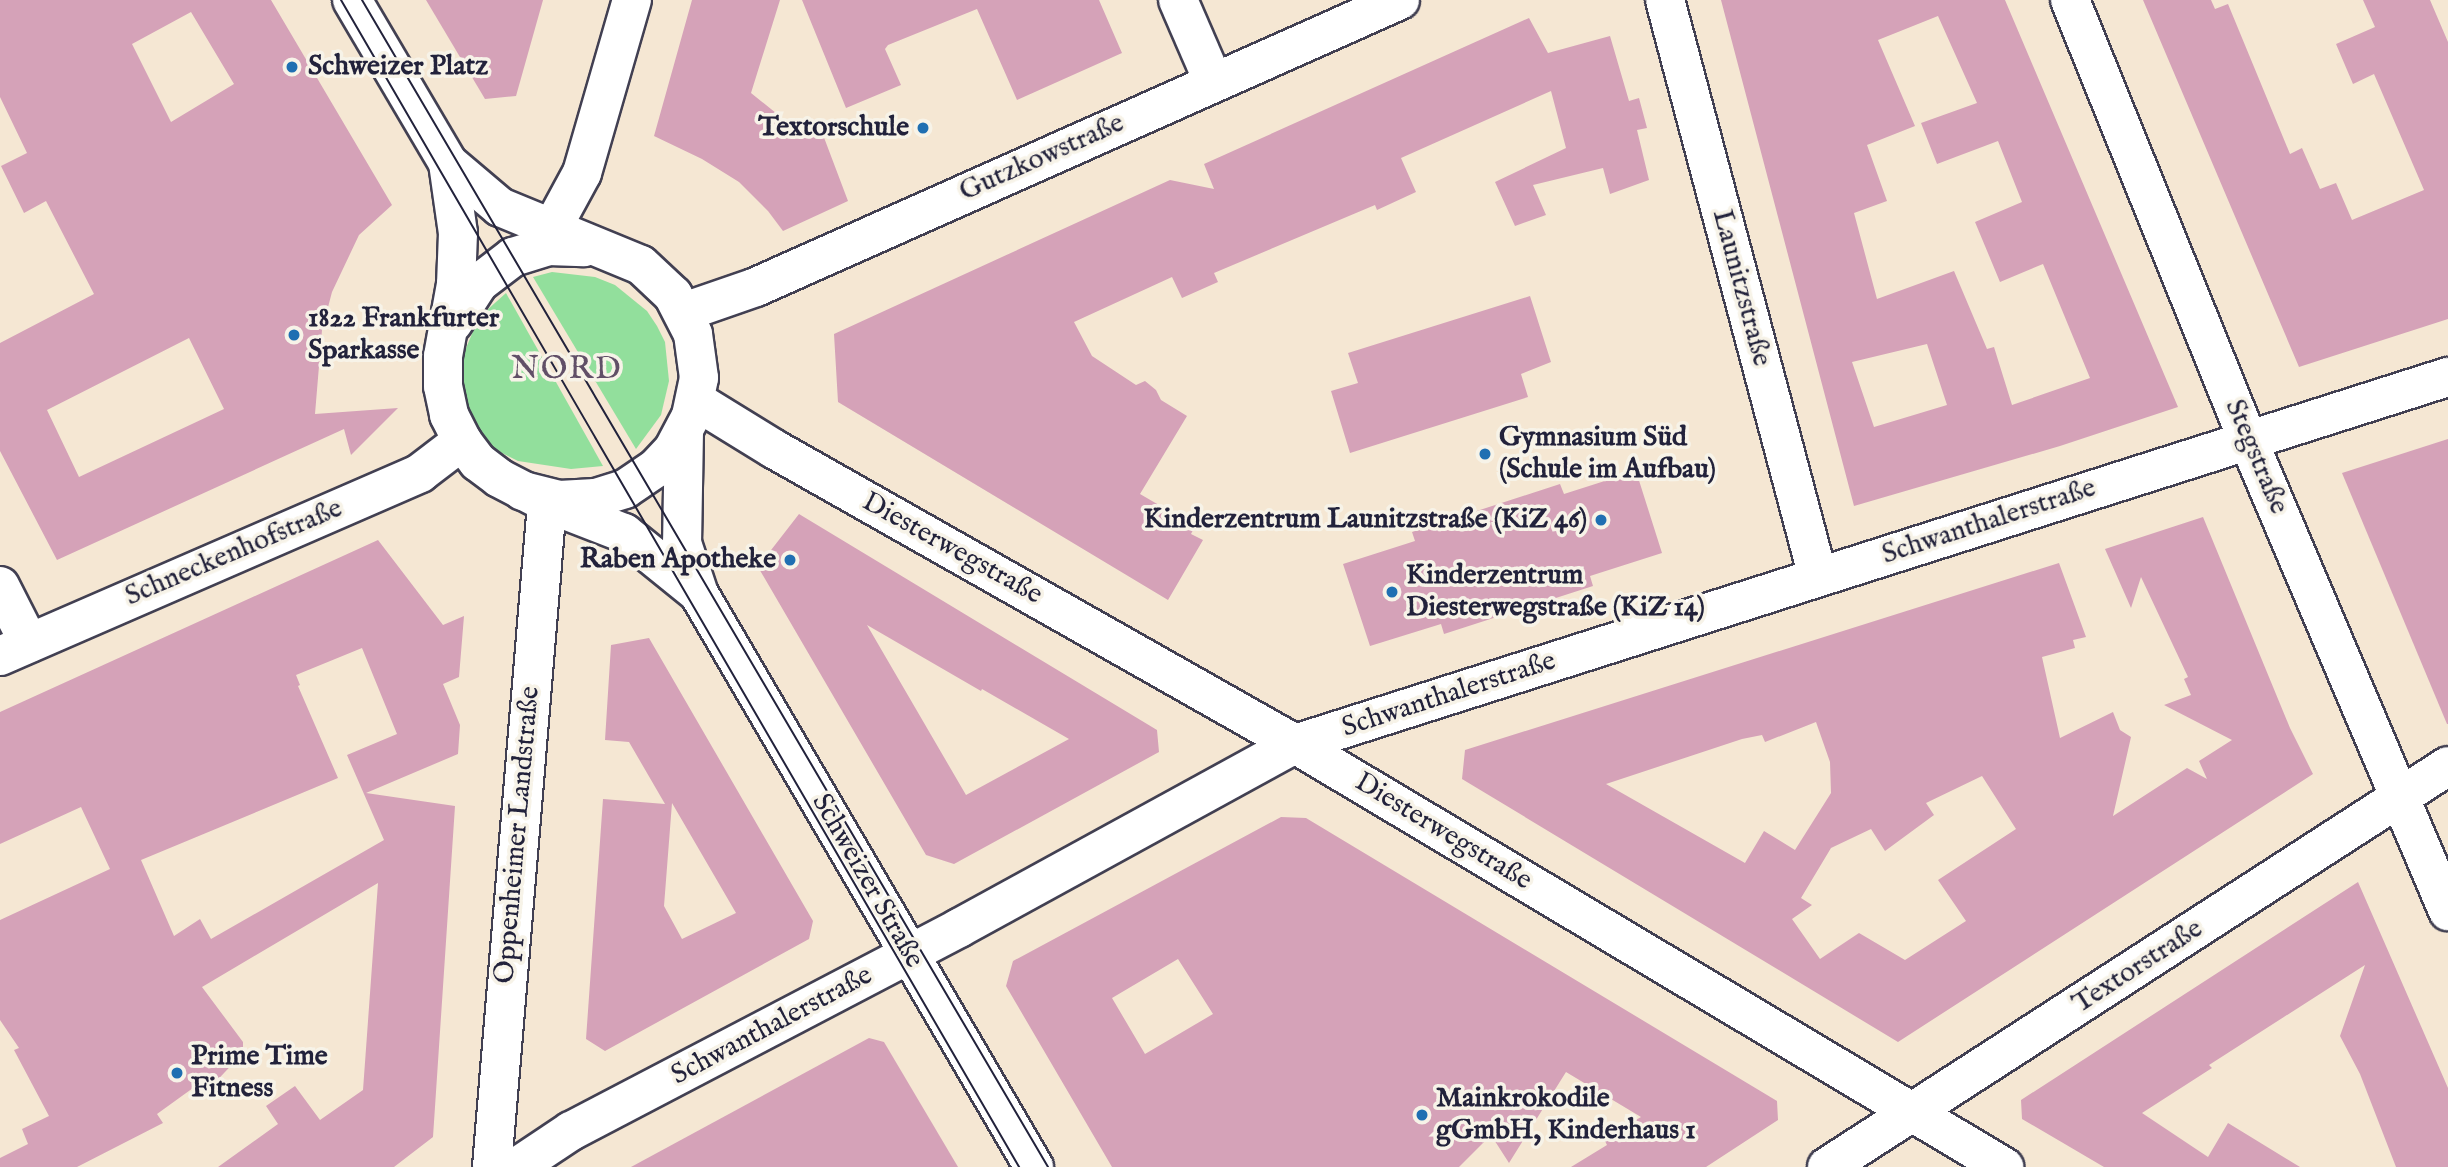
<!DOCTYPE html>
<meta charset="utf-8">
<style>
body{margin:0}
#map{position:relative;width:2448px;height:1167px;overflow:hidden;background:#f5e7d3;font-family:"IM FELL English",serif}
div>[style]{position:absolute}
.green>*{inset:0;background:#92df9c}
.building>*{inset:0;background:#d5a2b8}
.roads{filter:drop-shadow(2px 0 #424052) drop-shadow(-2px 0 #424052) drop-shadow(0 2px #424052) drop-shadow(0 -2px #424052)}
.minor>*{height:38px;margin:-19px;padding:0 19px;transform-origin:19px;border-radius:19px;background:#fff}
.tertiary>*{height:38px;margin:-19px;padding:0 19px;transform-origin:19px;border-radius:19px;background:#fff}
.tram>*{height:2px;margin:-1px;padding:0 1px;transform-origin:1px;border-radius:1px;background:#22223b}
.dots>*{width:19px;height:19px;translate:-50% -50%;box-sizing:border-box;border:4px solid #f7f3e8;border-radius:50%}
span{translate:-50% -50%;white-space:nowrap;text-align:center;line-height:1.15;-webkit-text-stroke:7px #f7f3e8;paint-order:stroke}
.poi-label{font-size:28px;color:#22223b;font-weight:700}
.left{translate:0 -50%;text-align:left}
.right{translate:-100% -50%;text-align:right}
.street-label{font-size:28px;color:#22223b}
.quarter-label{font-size:32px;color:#614f67;letter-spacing:2px}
</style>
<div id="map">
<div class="green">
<i style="clip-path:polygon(552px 272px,595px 277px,615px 285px,647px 311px,657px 326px,665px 342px,669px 381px,661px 415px,636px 449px,533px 277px)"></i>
<i style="clip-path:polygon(506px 293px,603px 466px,571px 469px,518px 461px,498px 451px,477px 434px,460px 392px,464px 353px,474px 329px,486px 311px)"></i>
</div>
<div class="building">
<i style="clip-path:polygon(evenodd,0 0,271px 0,392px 205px,359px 235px,332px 292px,322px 330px,315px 414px,398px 408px,351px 455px,344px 429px,57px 560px,0 451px,0 343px,94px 294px,46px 201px,24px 213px,1px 166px,27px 153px,0 97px,0 0,191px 12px,234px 84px,171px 122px,132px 44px,191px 12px,0 0,189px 338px,224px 409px,79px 477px,47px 410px,189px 338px)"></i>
<i style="clip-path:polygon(426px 0,543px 0,516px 96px,485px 99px)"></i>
<i style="clip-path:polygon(692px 0,780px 0,751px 93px,792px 126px,817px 119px,848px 201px,783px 231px,768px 211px,739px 182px,702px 159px,654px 136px)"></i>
<i style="clip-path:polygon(802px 0,1099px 0,1122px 53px,1017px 100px,977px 9px,888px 45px,885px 49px,901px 85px,846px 108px)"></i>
<i style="clip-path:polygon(evenodd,1721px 0,2005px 0,2178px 407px,2060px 446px,1854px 506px,1721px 0,1938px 16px,1977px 103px,1921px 123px,1937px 164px,1998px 141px,2022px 202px,1975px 222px,2000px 282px,2043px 264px,2090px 378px,2012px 405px,1994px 347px,1987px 349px,1954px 271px,1877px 299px,1854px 213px,1887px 201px,1867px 145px,1915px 126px,1878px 40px,1938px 16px,1721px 0,1927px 344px,1947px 405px,1874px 427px,1852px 362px,1927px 344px)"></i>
<i style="clip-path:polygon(2143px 0,2211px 0,2215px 9px,2228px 4px,2290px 154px,2302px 148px,2320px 189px,2336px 183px,2352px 220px,2424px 190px,2374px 74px,2353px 84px,2336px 44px,2375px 27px,2363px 0,2430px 0,2448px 42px,2448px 319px,2299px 367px)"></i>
<i style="clip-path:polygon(1529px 18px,1548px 53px,1610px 36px,1629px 101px,1639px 98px,1647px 128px,1637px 130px,1649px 180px,1610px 194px,1603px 168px,1533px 185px,1546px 215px,1515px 226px,1495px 182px,1566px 148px,1551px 91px,1401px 158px,1416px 192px,1377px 210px,1375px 205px,1214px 273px,1218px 282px,1182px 298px,1172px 277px,1074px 322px,1092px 356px,1136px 385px,1145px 381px,1156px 390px,1161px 400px,1187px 416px,1140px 494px,1195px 526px,1191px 534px,1203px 540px,1168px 600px,838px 402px,834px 334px,1170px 180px,1214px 189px,1204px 164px)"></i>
<i style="clip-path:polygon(1530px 296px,1551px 362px,1521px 374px,1528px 397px,1350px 453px,1331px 391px,1358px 383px,1348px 353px)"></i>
<i style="clip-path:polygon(2448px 439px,2448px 724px,2447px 724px,2342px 473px)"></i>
<i style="clip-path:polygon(1636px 471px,1662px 553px,1590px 576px,1593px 586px,1444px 634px,1441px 624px,1370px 646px,1343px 564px,1415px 541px,1412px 532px,1560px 484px,1564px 494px)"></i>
<i style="clip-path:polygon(evenodd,799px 514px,1157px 730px,1159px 752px,954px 864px,926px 855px,758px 567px,799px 514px,867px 625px,981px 691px,982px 689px,1069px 739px,966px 795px,867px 625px)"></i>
<i style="clip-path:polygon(evenodd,2203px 517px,2290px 728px,2313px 774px,1898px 1042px,1462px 779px,1465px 750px,2059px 563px,2086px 637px,2073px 640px,2075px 648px,2042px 657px,2060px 738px,2113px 712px,2120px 730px,2131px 737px,2113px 816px,2187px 768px,2207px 779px,2199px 761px,2232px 740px,2164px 705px,2191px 695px,2184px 679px,2188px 677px,2141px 577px,2131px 608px,2105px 549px,2203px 517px,1816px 722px,1830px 762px,1831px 793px,1795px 850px,1764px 831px,1745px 863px,1606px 784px,1742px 739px,1762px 735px,1765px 742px,1816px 722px,2203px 517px,1982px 776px,2016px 829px,1938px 880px,1966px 921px,1905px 960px,1859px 933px,1820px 959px,1792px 919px,1812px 905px,1801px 898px,1831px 848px,1871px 829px,1885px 851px,1934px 815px,1926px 803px,1982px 776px)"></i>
<i style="clip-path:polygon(evenodd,378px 540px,443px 625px,464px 616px,459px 677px,443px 684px,460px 725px,458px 754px,366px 793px,455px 806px,433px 1137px,394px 1167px,218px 1167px,278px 1124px,266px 1106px,295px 1086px,320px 1120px,363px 1090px,378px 883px,202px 987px,243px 1042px,243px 1053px,206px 1092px,193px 1088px,157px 1114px,163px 1123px,77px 1167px,0 1167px,0 1158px,28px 1144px,22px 1129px,49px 1116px,14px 1050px,19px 1048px,0 1020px,0 920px,110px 869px,81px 807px,0 844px,0 712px,378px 540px,362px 648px,397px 734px,347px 755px,384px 840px,211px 939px,200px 919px,174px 936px,141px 860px,338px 778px,298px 686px,300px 685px,296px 675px,362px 648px)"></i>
<i style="clip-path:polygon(evenodd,649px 638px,813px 921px,809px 939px,605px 1051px,586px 1039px,603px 799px,665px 804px,629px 742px,605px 740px,611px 645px,649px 638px,672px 803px,736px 913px,682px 939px,664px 906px,672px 803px)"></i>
<i style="clip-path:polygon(evenodd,1281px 817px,1306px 818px,1777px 1101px,1778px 1120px,1706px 1167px,1571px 1167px,1607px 1145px,1604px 1139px,1641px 1117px,1566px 1072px,1509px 1163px,1491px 1135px,1459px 1167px,1112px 1167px,1006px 986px,1013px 961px,1281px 817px,1178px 959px,1213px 1014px,1145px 1054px,1112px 998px,1178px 959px)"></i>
<i style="clip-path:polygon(2358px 882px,2448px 1088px,2448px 1167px,2396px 1167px,2360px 1074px,2340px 1036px,2365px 965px,2209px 1065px,2212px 1068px,2142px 1113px,2208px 1157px,2228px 1123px,2300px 1167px,2104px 1167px,2022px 1119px,2021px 1100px)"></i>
<i style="clip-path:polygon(869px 1038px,884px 1042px,958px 1167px,631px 1167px)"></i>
</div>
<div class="roads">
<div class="minor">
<i style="left:1178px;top:0;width:88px;rotate:66.6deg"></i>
<i style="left:1665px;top:0;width:597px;rotate:75.15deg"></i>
<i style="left:2070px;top:0;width:475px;rotate:68deg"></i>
<i style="left:2248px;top:440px;width:512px;rotate:66.99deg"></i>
<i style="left:551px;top:230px;width:65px;rotate:-61.5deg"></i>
<i style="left:582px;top:173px;width:180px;rotate:-73.9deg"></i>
<i style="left:684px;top:312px;width:76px;rotate:-19.1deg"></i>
<i style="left:756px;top:287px;width:705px;rotate:-24.02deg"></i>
<i style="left:696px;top:401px;width:92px;rotate:31.6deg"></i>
<i style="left:774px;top:449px;width:599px;rotate:29.52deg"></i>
<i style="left:1295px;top:744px;width:826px;rotate:30.82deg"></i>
<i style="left:0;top:586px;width:64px;rotate:63deg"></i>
<i style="left:0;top:656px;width:458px;rotate:-23.5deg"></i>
<i style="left:420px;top:473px;width:53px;rotate:-37.3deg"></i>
<i style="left:492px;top:1167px;width:666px;rotate:-85.26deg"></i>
<i style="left:517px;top:1167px;width:65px;rotate:-33.7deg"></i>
<i style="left:571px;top:1131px;width:438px;rotate:-27.6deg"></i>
<i style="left:959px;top:928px;width:383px;rotate:-28.7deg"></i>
<i style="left:1295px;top:744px;width:1210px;rotate:-17.66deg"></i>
<i style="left:1827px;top:1167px;width:739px;rotate:-32.85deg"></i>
</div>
<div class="tertiary">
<i style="left:352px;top:0;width:189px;rotate:59.5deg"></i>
<i style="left:448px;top:163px;width:68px;rotate:40.2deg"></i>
<i style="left:500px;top:207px;width:152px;rotate:22.4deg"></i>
<i style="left:641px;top:265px;width:44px;rotate:43.2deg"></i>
<i style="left:673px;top:295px;width:44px;rotate:62.9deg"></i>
<i style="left:693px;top:334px;width:44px;rotate:82.2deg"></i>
<i style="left:699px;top:378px;width:39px;rotate:102deg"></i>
<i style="left:691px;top:416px;width:40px;rotate:118deg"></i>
<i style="left:672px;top:451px;width:23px;rotate:133deg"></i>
<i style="left:656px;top:468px;width:37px;rotate:146deg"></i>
<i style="left:625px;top:489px;width:31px;rotate:163deg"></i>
<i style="left:595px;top:498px;width:36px;rotate:177deg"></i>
<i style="left:559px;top:500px;width:38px;rotate:-166deg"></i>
<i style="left:448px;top:163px;width:71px;rotate:81.9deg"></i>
<i style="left:458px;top:233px;width:51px;rotate:92.2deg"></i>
<i style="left:456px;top:284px;width:73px;rotate:100.2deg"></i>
<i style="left:443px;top:356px;width:30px;rotate:90deg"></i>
<i style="left:443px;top:386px;width:30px;rotate:78deg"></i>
<i style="left:449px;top:415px;width:29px;rotate:63deg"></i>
<i style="left:462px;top:441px;width:26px;rotate:53deg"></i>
<i style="left:478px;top:462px;width:26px;rotate:37deg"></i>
<i style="left:499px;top:478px;width:54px;rotate:27.5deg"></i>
<i style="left:547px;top:503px;width:83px;rotate:21.3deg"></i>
<i style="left:624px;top:533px;width:95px;rotate:39deg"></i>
<i style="left:453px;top:323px;width:48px;rotate:-57deg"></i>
<i style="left:479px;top:283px;width:43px;rotate:-37.4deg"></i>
<i style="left:513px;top:257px;width:37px;rotate:-17deg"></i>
<i style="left:548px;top:246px;width:36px;rotate:2deg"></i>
<i style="left:684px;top:431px;width:112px;rotate:91deg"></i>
<i style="left:682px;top:543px;width:54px;rotate:71.6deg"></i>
<i style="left:699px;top:594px;width:664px;rotate:59.69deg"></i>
</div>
</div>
<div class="tram">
<i style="left:341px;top:0;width:1350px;rotate:59.84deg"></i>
<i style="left:362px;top:0;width:1354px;rotate:59.55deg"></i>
</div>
<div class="dots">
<i style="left:292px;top:67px;background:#1f6fb2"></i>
<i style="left:923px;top:128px;background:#1f6fb2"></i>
<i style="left:294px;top:335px;background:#1f6fb2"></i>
<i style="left:1485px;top:454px;background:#1f6fb2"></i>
<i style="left:1601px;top:520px;background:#1f6fb2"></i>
<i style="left:790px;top:560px;background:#1f6fb2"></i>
<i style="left:1392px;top:592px;background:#1f6fb2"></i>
<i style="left:177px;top:1073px;background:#1f6fb2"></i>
<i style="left:1422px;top:1115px;background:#1f6fb2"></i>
</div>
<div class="poi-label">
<span class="left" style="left:308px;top:67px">Schweizer Platz</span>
<span class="right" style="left:909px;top:128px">Textorschule</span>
<span class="left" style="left:308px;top:335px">1822 Frankfurter<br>Sparkasse</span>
<span class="left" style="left:1499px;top:454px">Gymnasium Süd<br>(Schule im Aufbau)</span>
<span class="right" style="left:1587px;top:520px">Kinderzentrum Launitzstraße (KiZ 46)</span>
<span class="right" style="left:776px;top:560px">Raben Apotheke</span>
<span class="left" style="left:1406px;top:592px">Kinderzentrum<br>Diesterwegstraße (KiZ 14)</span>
<span class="left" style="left:191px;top:1073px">Prime Time<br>Fitness</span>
<span class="left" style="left:1436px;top:1115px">Mainkrokodile<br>gGmbH, Kinderhaus 1</span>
</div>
<div class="street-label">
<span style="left:1042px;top:158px;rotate:-24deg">Gutzkowstraße</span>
<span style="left:1741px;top:288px;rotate:75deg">Launitzstraße</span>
<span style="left:2256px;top:457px;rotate:67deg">Stegstraße</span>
<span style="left:1989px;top:522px;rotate:-18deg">Schwanthalerstraße</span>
<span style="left:952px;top:549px;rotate:29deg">Diesterwegstraße</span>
<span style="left:234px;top:553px;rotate:-23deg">Schneckenhofstraße</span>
<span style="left:1449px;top:695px;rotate:-18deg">Schwanthalerstraße</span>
<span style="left:1443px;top:832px;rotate:31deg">Diesterwegstraße</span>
<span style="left:518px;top:835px;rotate:-85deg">Oppenheimer Landstraße</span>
<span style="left:867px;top:881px;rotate:60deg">Schweizer Straße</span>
<span style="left:2138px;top:967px;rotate:-33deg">Textorstraße</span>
<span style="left:772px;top:1026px;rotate:-28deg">Schwanthalerstraße</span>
</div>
<div class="quarter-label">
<span style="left:567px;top:370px">NORD</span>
</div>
</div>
